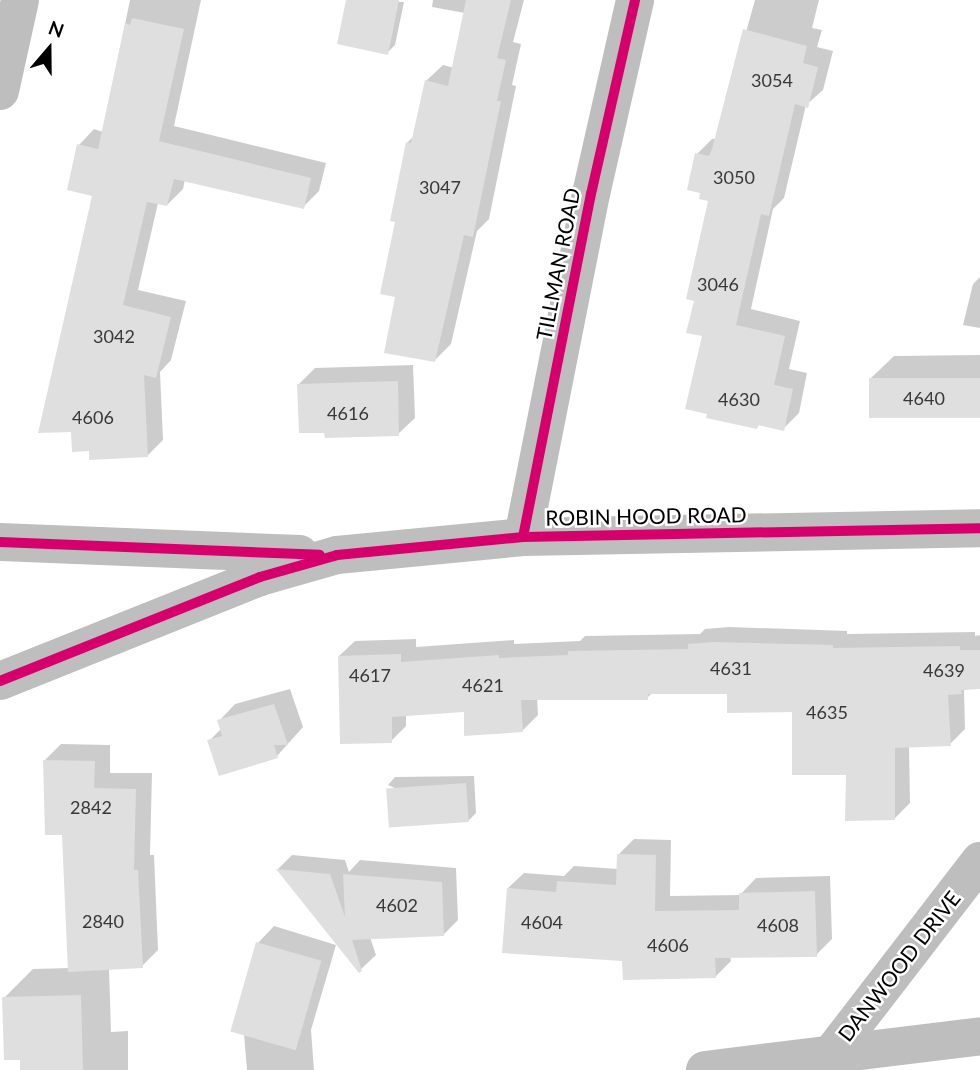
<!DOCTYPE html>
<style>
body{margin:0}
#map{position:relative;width:980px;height:1070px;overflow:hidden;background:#fff;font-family:Lato,sans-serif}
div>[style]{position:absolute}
.shadow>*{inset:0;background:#0003}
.building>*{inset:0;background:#dfdfdf;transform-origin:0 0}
.minor>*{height:38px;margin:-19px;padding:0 19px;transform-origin:19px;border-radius:19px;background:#bebebe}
.tertiary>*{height:38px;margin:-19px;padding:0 19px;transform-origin:19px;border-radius:19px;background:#bebebe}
.cycleway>*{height:10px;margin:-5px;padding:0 5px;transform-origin:5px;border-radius:5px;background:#d6006c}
span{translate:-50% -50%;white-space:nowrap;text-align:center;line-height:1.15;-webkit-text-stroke:5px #fff;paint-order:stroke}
.number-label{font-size:18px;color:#383838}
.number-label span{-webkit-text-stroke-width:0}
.street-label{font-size:21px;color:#000}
.north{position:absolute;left:14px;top:14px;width:70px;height:70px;-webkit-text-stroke:5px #fff;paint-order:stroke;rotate:20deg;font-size:19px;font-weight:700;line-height:28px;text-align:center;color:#000}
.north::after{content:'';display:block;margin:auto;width:24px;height:32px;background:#000;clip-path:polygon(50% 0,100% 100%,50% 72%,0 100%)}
</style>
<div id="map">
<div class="shadow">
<i style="clip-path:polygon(130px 0,201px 0,174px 126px,326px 163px,319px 191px,303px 207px,185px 179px,183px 189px,167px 205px,158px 203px,138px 290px,186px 301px,171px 360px,160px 372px,163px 440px,147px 456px,94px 194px,79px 145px,94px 129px,103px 132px)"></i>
<i style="clip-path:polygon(348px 0,404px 2px,395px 45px,387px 53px)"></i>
<i style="clip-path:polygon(433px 0,524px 0,513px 42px,521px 44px,512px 85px,516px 86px,489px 219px,477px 231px,451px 344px,435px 360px,397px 296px,397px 220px,407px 143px,414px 136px,426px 81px,443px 65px,454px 68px,465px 13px,432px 7px)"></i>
<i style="clip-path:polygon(755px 0,819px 0,812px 28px,822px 30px,817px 47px,833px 51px,823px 90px,806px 105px,784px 198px,773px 209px,751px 309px,800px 321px,789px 369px,807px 373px,799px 413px,783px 429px,760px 424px,756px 428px,704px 335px,696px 299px,710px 200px,697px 154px,712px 139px,716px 139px)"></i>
<i style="clip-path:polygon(980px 277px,980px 328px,963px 325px,973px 284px)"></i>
<i style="clip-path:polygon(980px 355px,980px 417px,870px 379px,894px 356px)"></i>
<i style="clip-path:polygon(413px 365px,415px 418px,398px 434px,299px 384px,315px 368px)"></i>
<i style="clip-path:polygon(729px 627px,847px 631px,847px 634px,975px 632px,975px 636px,980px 635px,980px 687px,964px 690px,965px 729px,950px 744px,909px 746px,910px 803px,895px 818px,847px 773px,794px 711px,729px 692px,653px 692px,647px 698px,537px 698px,538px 715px,523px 730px,465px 710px,406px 714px,406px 726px,391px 741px,339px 656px,355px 641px,416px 639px,416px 647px,514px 640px,514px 644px,580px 641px,585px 636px,700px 634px,705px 629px)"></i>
<i style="clip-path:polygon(290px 689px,303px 727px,277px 756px,209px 741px,222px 728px,219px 721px,235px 704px)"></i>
<i style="clip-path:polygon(61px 744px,110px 745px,110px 773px,152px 773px,150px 855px,154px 855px,158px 950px,142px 966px,109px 968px,111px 1032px,128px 1031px,128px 1070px,22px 1070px,22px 1058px,4px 998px,33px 969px,70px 968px,64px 834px,45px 760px)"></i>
<i style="clip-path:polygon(474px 776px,476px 813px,468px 821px,388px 785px,395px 777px)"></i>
<i style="clip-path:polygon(634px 839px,671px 840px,670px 896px,740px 895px,756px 878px,830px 876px,832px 939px,816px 955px,730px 956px,731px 961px,715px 977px,624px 959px,508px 888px,524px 873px,564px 876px,574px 866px,618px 869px,618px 855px)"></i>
<i style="clip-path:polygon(292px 855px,345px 860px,349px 872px,360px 860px,456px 868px,458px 920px,443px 935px,370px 937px,376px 955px,359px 971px,278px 869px)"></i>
<i style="clip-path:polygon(274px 926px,336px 945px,311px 1030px,314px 1070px,247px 1070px,244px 1034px,258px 943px)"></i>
</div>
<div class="building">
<i style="clip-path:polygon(346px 0,399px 0,388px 55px,337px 44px)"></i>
<i style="clip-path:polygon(466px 0,511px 0,497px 58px,506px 60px,497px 101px,501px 101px,473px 237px,464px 235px,435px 362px,384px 353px,395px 297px,380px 294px,395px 222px,390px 221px,406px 142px,411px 143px,425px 80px,448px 86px)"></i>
<i style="clip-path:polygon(132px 18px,184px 29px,159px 141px,311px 178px,304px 209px,174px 179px,167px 206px,147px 202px,123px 305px,171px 317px,156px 378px,144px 375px,148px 457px,89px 460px,89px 451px,72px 452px,71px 432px,38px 433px,92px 196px,67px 190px,77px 144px,98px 149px,125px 23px,130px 25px)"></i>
<i style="clip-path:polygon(743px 29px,807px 46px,803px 63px,818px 67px,808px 108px,795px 104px,769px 216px,761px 214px,736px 325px,785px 336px,774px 385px,793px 389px,784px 431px,758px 425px,757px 429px,706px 418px,707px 414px,685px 409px,702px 336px,686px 333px,694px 301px,686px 299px,708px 201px,699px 199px,700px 193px,687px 190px,695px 153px,709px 156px,712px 149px)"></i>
<i style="left:869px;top:378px;width:111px;height:40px"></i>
<i style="clip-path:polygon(398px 381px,399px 436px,325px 438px,324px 433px,299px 433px,297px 384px)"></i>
<i style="clip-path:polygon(713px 642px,833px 645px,833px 648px,960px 646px,960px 650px,980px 650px,980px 689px,961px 690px,962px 694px,948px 695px,951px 746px,895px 748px,895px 820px,845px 821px,846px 775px,792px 775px,792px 712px,727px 713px,727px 694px,648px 694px,648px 700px,521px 700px,523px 732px,464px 736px,464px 712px,392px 717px,392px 743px,340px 744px,338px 656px,401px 654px,401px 662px,499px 655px,499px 658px,568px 655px,568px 651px,688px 649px,688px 644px)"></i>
<i style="clip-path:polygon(274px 704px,288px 745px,274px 745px,278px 758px,219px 776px,207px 740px,222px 736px,217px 720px)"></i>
<i style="clip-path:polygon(43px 760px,95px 761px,94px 788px,136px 789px,134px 870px,138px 870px,143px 968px,68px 972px,62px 835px,45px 835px)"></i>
<i style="left:466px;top:783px;width:39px;height:80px;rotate:86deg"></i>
<i style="clip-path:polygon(617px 854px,656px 855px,655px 911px,739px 910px,739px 893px,815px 891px,817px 957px,715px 958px,716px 978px,623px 980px,622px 961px,502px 953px,507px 888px,556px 892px,557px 881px,616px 885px)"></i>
<i style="clip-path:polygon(276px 869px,330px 874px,345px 917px,343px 874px,442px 882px,444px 936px,352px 940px,362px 971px,359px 973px)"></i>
<i style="left:256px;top:942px;width:68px;height:93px;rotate:16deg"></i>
<i style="clip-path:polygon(81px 995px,83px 1070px,20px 1070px,20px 1060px,4px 1060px,2px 997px)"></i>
</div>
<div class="minor">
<i style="left:0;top:91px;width:93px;rotate:-77.6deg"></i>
<i style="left:523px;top:537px;width:350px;rotate:-78.8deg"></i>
<i style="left:591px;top:194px;width:199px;rotate:-77.2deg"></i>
<i style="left:822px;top:1066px;width:259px;rotate:-52.4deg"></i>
<i style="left:705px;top:1070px;width:277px;rotate:-7deg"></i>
</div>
<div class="tertiary">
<i style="left:0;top:542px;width:300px;rotate:2.3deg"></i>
<i style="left:0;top:681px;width:280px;rotate:-21.8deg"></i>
<i style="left:260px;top:577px;width:80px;rotate:-15.9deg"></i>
<i style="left:337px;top:555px;width:187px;rotate:-5.5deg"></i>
<i style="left:523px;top:537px;width:457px;rotate:-1.1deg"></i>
</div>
<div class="cycleway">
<i style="left:523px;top:537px;width:350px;rotate:-78.8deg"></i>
<i style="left:591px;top:194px;width:199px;rotate:-77.2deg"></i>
<i style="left:0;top:542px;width:320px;rotate:2.3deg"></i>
<i style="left:0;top:681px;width:280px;rotate:-21.8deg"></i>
<i style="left:260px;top:577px;width:80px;rotate:-15.9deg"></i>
<i style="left:337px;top:555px;width:187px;rotate:-5.5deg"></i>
<i style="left:523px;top:537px;width:457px;rotate:-1.1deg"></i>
</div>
<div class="number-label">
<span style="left:772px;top:80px">3054</span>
<span style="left:734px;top:177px">3050</span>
<span style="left:440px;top:187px">3047</span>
<span style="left:718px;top:284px">3046</span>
<span style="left:114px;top:336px">3042</span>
<span style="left:924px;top:398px">4640</span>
<span style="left:739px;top:399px">4630</span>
<span style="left:348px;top:413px">4616</span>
<span style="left:93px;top:417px">4606</span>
<span style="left:731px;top:668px">4631</span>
<span style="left:944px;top:670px">4639</span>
<span style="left:370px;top:675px">4617</span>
<span style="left:483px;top:685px">4621</span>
<span style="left:827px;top:712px">4635</span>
<span style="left:91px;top:807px">2842</span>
<span style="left:397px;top:905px">4602</span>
<span style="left:103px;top:921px">2840</span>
<span style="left:542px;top:922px">4604</span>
<span style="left:778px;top:925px">4608</span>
<span style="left:668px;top:945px">4606</span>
</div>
<div class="street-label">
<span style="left:558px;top:264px;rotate:-79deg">TILLMAN ROAD</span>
<span style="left:646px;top:516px;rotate:-1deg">ROBIN HOOD ROAD</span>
<span style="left:899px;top:966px;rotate:-52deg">DANWOOD DRIVE</span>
</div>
<div class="north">N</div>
</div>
